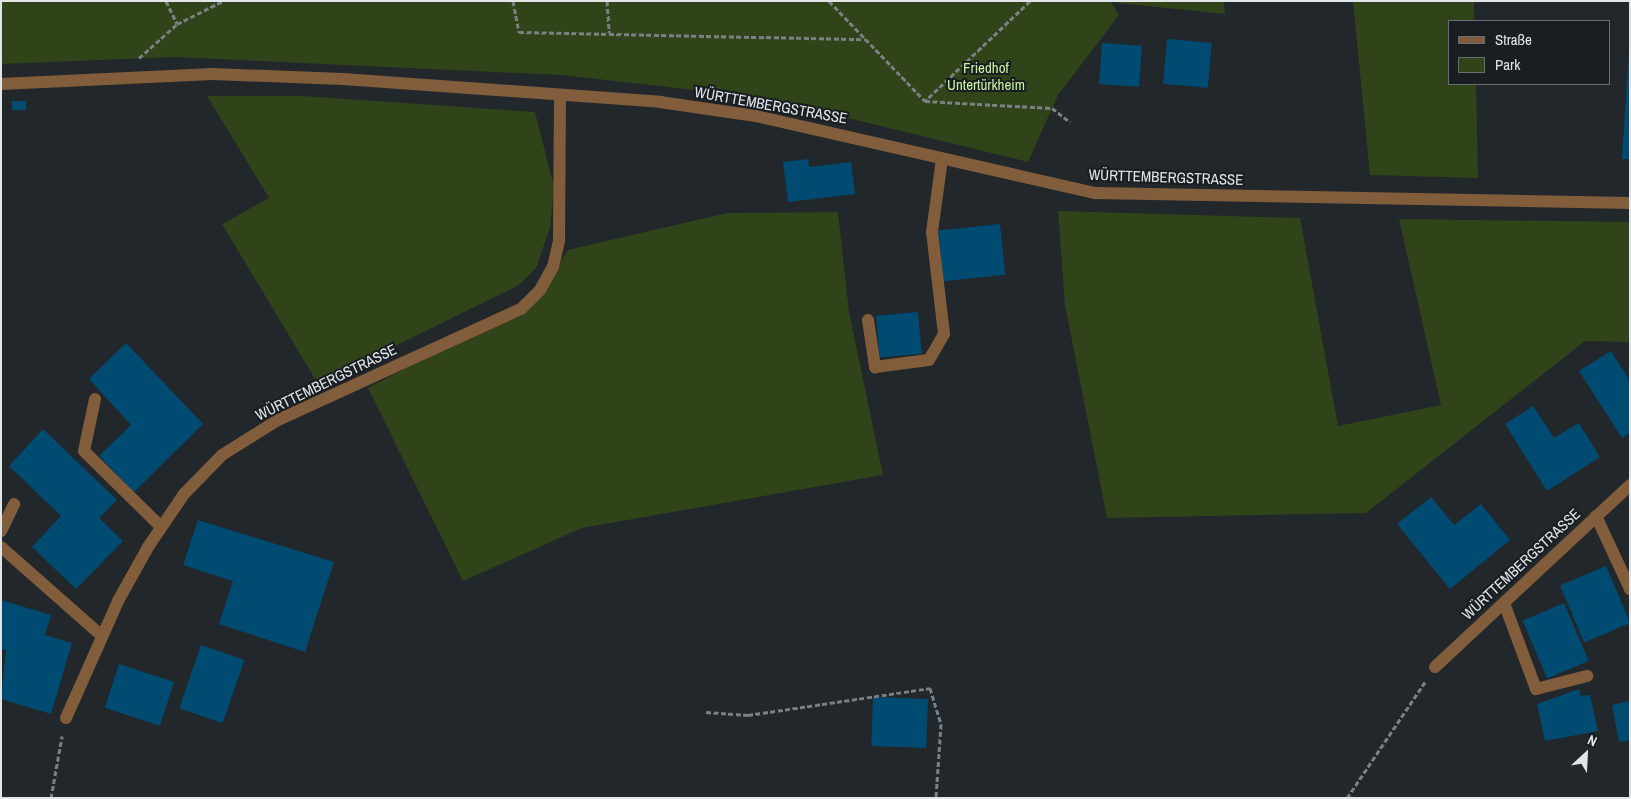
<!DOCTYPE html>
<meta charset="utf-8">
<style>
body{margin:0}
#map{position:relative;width:1631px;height:799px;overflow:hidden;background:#22272b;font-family:"Archivo Narrow",sans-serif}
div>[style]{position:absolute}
.green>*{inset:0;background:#304319}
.building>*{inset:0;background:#004b71;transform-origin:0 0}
.path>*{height:3px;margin-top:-1.5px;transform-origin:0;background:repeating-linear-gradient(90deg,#7c8083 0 5px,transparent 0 7.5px)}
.minor>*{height:12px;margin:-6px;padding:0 6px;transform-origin:6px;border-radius:6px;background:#825d3b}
span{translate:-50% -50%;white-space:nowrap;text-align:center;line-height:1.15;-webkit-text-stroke:4px #181e22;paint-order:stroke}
.park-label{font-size:15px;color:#c9f49d}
.street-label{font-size:15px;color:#e1e5e7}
.frame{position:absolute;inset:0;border:2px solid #e1e5e7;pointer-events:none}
.legend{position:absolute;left:1448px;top:20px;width:162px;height:65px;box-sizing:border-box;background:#181e22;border:1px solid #686e71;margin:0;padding:6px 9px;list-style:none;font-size:15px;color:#e1e5e7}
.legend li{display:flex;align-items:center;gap:10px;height:25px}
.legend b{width:25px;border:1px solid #686e71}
.north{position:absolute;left:1561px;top:729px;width:50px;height:50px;-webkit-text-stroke:4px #181e22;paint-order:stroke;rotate:25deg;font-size:14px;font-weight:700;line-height:20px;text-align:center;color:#e1e5e7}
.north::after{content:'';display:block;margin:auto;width:18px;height:22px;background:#e1e5e7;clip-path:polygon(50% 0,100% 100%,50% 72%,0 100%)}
</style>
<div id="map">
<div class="green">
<i style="clip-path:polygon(1px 1px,1110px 1px,1119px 15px,1058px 95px,1028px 162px,766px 98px,561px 75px,174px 57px,1px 64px)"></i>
<i style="clip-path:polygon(1117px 1px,1224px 1px,1225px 14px,1118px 3px)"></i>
<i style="clip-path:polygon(1353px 1px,1474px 1px,1474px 21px,1450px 21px,1450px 84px,1476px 84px,1478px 178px,1370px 175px)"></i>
<i style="clip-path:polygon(207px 96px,303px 96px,535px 112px,554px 187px,550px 228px,536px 268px,519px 285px,318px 384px,222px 224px,269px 198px)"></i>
<i style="clip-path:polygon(1058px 211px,1300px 218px,1338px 426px,1441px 405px,1399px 219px,1630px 222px,1630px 342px,1585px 341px,1366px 513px,1107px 518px,1065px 305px)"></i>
<i style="clip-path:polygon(838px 212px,849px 312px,883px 475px,582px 528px,463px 581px,368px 388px,537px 300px,568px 250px,727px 213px)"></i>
</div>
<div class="building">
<i style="clip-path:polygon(1630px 35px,1630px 159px,1622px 159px)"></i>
<i style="left:1167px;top:39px;width:45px;height:45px;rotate:5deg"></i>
<i style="left:1102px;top:43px;width:40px;height:41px;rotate:4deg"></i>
<i style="left:12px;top:101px;width:14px;height:9px"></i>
<i style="clip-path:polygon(808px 159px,809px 167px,851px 162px,855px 194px,788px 202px,783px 162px)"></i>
<i style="left:1000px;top:224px;width:51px;height:62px;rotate:84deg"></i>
<i style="left:918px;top:312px;width:42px;height:42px;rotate:85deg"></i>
<i style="clip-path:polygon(126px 343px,203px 424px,134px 492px,99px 456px,131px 425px,89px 379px)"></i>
<i style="clip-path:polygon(1611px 351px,1630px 381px,1630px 433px,1622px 438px,1579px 371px)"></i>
<i style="clip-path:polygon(1533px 406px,1554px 438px,1579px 423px,1600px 457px,1547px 491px,1505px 424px)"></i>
<i style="clip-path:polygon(43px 429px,117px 500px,99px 518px,123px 541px,76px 589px,32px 547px,61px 516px,9px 466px)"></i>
<i style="clip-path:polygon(1431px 497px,1454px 525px,1481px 504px,1510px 540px,1450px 589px,1397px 524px)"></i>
<i style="clip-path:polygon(198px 520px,334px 562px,305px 652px,219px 624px,233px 581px,183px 565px)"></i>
<i style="left:1606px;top:566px;width:62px;height:50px;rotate:67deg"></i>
<i style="clip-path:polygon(1px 600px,51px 615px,45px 635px,72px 643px,51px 714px,1px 699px,6px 650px,1px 649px)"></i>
<i style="left:1564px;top:603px;width:63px;height:45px;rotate:67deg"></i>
<i style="left:201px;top:645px;width:46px;height:67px;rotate:19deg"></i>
<i style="left:119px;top:664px;width:58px;height:46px;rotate:18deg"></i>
<i style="clip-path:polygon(1579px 689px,1581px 696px,1590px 695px,1598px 731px,1545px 741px,1537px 704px)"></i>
<i style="left:873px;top:697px;width:55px;height:49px;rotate:2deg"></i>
<i style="clip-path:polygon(1630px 701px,1630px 740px,1619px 742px,1612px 705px)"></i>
</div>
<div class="path">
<i style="left:166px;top:1px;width:25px;rotate:64deg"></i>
<i style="left:513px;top:1px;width:32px;rotate:79deg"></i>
<i style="left:519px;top:32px;width:346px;rotate:1.2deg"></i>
<i style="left:607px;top:1px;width:32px;rotate:86deg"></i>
<i style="left:829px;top:1px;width:139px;rotate:46.2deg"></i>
<i style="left:1030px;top:1px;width:145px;rotate:136.4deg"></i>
<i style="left:925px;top:101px;width:127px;rotate:3.2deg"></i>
<i style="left:1052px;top:108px;width:23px;rotate:38deg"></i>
<i style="left:139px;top:58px;width:51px;rotate:-41.8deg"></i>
<i style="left:177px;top:24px;width:51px;rotate:-26.6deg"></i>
<i style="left:706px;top:712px;width:42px;rotate:4.1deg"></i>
<i style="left:748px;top:715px;width:184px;rotate:-8.4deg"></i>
<i style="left:930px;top:688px;width:38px;rotate:73deg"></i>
<i style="left:941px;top:724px;width:74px;rotate:93.9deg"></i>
<i style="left:51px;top:798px;width:63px;rotate:-79.9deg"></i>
<i style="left:1347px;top:798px;width:140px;rotate:-56.1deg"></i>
</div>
<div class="minor">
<i style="left:1px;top:84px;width:212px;rotate:-2.7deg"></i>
<i style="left:213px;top:74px;width:130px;rotate:2.2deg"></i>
<i style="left:343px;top:79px;width:318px;rotate:4.1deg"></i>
<i style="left:660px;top:102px;width:97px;rotate:8.3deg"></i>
<i style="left:756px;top:116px;width:349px;rotate:12.8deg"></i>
<i style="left:1096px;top:193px;width:534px;rotate:1.07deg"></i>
<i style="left:868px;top:320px;width:48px;rotate:81.5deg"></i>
<i style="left:875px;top:367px;width:54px;rotate:-7.4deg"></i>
<i style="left:929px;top:360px;width:30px;rotate:-60deg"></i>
<i style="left:944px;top:334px;width:103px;rotate:-96.7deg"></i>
<i style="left:932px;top:232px;width:74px;rotate:-82.2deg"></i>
<i style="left:95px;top:399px;width:53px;rotate:101.9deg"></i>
<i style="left:84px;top:451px;width:108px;rotate:44.6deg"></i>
<i style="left:1596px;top:516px;width:81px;rotate:65deg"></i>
<i style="left:1px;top:531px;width:30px;rotate:-64deg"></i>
<i style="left:1px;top:547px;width:135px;rotate:41.4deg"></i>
<i style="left:1504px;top:603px;width:92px;rotate:69.6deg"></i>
<i style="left:1536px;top:689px;width:53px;rotate:-14.3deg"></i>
<i style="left:1435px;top:667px;width:267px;rotate:-43deg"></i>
<i style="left:66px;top:718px;width:128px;rotate:-66deg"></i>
<i style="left:118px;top:601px;width:62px;rotate:-60.9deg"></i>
<i style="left:148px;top:547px;width:64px;rotate:-55.8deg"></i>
<i style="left:184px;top:494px;width:54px;rotate:-45.7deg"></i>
<i style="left:222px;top:455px;width:66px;rotate:-32deg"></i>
<i style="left:278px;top:420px;width:267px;rotate:-24.6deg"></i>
<i style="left:521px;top:309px;width:27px;rotate:-45deg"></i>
<i style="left:540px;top:290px;width:26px;rotate:-61deg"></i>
<i style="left:553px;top:267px;width:28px;rotate:-77deg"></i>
<i style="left:559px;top:240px;width:145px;rotate:-89.6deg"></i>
</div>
<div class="park-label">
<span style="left:986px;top:76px">Friedhof<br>Untertürkheim</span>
</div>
<div class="street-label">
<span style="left:771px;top:105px;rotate:10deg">WÜRTTEMBERGSTRASSE</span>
<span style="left:1166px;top:177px;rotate:2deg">WÜRTTEMBERGSTRASSE</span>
<span style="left:326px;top:382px;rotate:-26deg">WÜRTTEMBERGSTRASSE</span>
<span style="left:1521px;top:564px;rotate:-43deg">WÜRTTEMBERGSTRASSE</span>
</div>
<div class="frame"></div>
<ul class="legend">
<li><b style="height:6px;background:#825d3b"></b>Straße</li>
<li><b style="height:14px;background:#304319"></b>Park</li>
</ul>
<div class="north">N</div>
</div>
